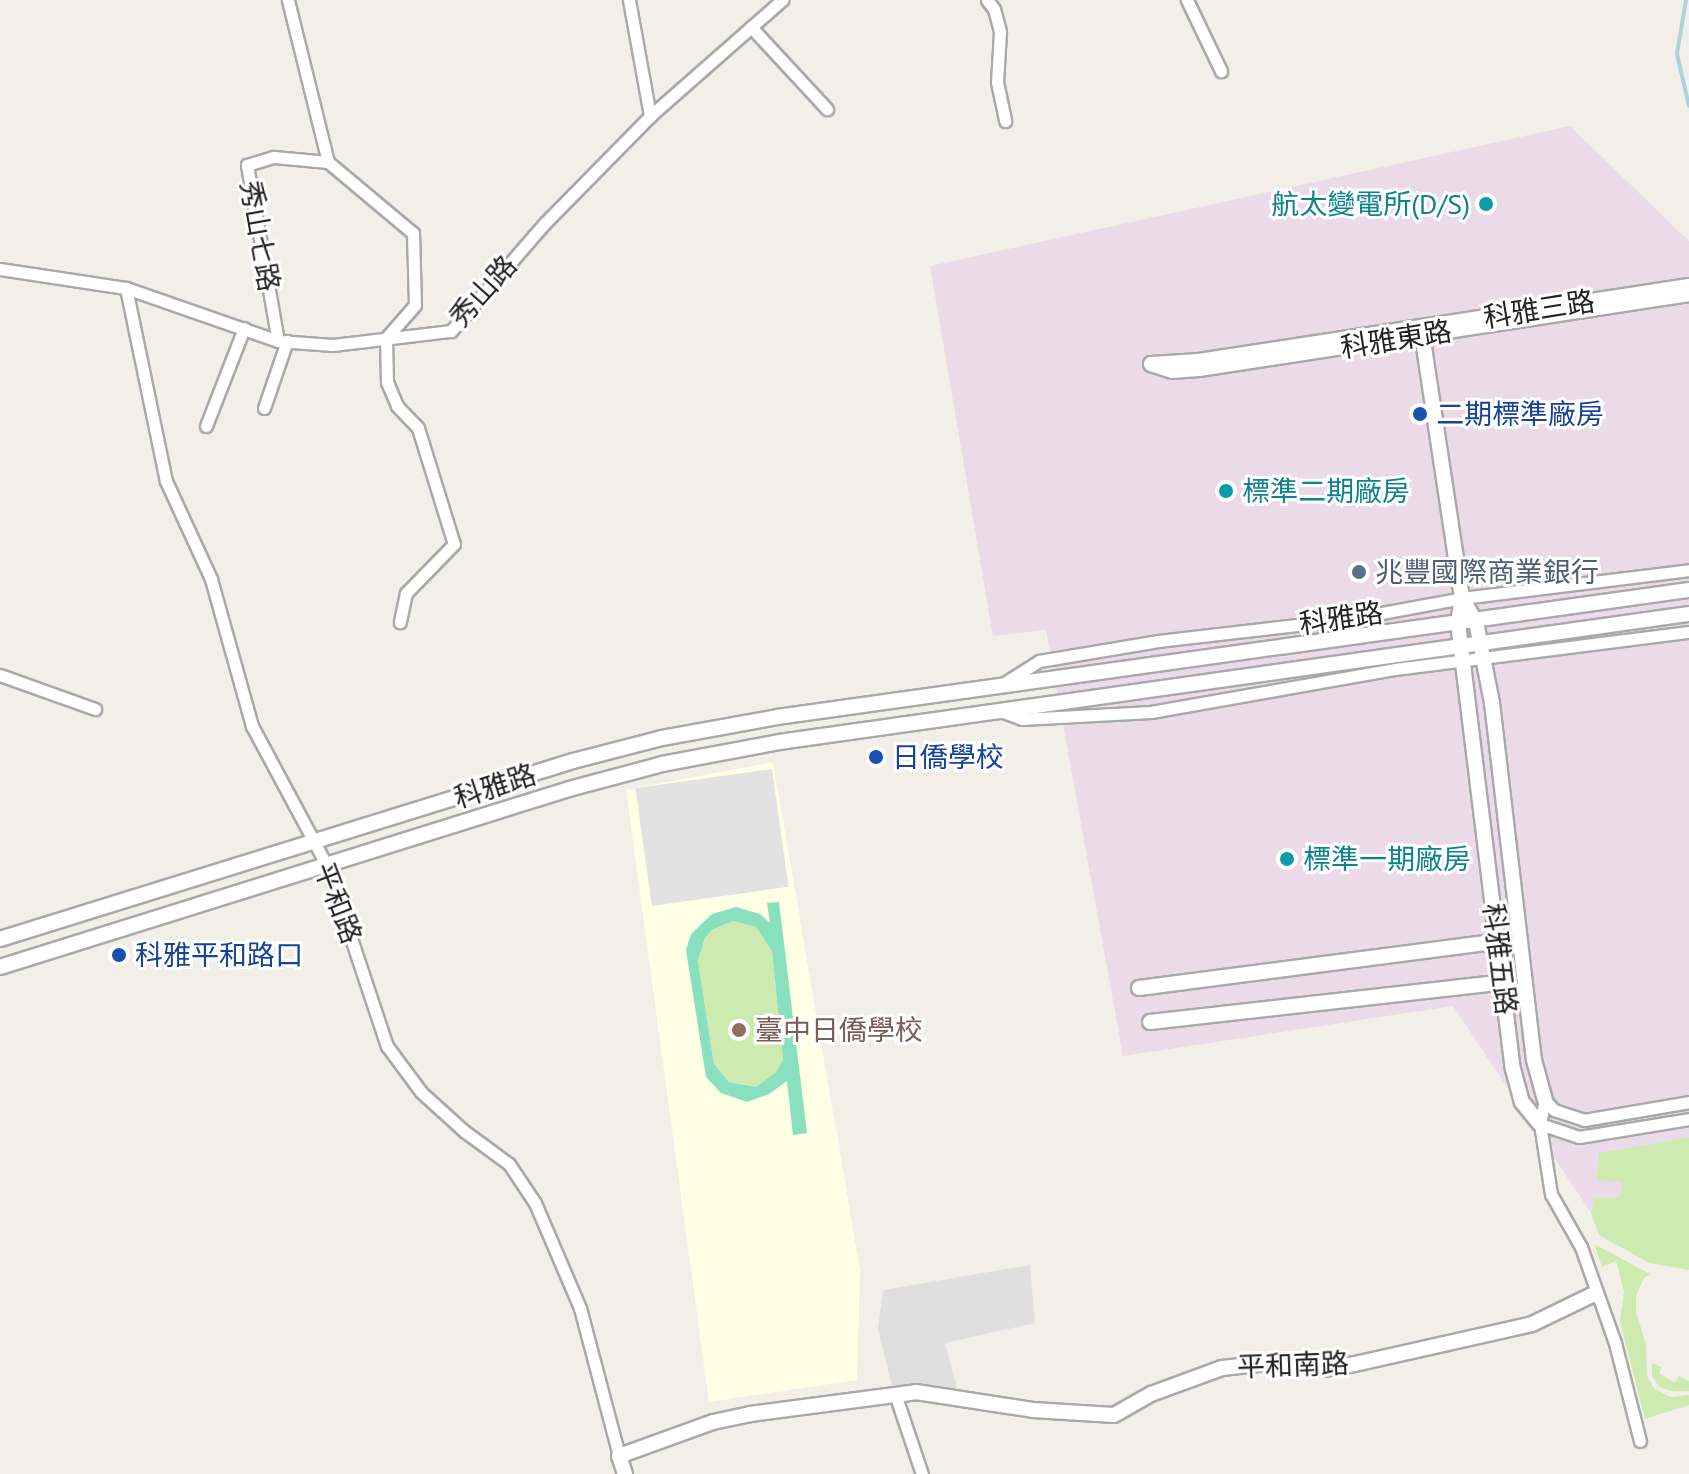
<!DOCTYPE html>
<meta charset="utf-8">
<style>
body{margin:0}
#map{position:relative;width:1689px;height:1474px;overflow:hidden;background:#f2efe9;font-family:"PT Sans","Noto Sans TC",sans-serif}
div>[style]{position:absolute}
.residential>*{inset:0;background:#e0dfdf}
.industrial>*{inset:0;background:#ebdbe8}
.education>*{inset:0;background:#ffffe5}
.grass>*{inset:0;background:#cdebb0}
.pitch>*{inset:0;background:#88e0be}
.parking>*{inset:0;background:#e2e2e2;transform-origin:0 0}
.stream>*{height:4px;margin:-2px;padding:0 2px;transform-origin:2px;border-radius:2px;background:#aad3df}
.roads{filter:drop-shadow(2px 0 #a9a9a9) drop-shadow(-2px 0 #a9a9a9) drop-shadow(0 2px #a9a9a9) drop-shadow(0 -2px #a9a9a9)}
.minor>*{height:11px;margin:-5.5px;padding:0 5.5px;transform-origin:5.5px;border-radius:5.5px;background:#fff}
.tertiary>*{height:14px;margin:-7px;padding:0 7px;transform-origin:7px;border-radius:7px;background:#fff}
.dots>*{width:22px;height:22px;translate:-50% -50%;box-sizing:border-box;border:4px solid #fff;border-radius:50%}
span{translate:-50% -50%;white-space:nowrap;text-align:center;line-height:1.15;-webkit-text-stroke:6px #fff;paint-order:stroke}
.culture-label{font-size:28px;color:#0d838f}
.right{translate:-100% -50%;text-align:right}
.left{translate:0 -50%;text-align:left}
.street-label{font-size:28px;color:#222}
.transit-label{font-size:28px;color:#164399}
.service-label{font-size:28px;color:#4e5e75}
.education-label{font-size:28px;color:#785e54}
</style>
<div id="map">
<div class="residential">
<i style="clip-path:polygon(1030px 1265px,1035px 1323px,945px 1343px,957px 1388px,893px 1390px,878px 1329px,883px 1290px)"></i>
</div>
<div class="industrial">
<i style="clip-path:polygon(1570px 126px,1689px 241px,1689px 1259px,1591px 1213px,1453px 1006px,1123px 1056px,1046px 630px,993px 636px,930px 266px)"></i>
</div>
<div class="education">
<i style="clip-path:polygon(773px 762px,860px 1270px,857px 1380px,709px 1402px,626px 790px)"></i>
</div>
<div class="grass">
<i style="clip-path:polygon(733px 921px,756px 927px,772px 951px,783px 1060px,776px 1072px,756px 1087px,729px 1082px,714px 1064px,698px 961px,705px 938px,712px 930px)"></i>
<i style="clip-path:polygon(1689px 1137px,1689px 1270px,1649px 1263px,1599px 1235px,1591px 1213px,1594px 1198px,1620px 1198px,1622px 1182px,1597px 1180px,1599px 1153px)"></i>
<i style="clip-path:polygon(1594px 1244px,1650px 1274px,1644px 1278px,1636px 1296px,1636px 1312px,1646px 1344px,1647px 1376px,1654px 1388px,1670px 1397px,1689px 1395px,1689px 1405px,1645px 1419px,1620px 1321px,1624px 1292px,1616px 1261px,1602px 1267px)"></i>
<i style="clip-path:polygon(1652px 1363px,1662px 1367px,1659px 1373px,1675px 1383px,1679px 1376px,1689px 1381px,1689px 1391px,1670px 1391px,1659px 1387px,1652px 1376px)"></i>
</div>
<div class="pitch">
<i style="clip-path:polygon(evenodd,779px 902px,807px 1133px,793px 1135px,787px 1081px,769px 1094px,747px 1102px,721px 1093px,706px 1077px,686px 950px,691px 934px,712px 914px,736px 907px,760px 914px,770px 923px,767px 903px,779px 902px,733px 921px,756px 927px,772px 951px,783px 1060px,776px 1072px,756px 1087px,729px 1082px,714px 1064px,698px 961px,705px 938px,712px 930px,733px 921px)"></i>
</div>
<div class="parking">
<i style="left:772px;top:769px;width:119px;height:138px;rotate:82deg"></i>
</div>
<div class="stream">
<i style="left:1686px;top:0;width:55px;rotate:99.5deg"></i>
<i style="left:1677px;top:54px;width:53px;rotate:77deg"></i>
</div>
<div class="roads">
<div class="minor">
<i style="left:629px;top:0;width:118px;rotate:79.7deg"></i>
<i style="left:987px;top:0;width:11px;rotate:52deg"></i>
<i style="left:994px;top:9px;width:24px;rotate:75deg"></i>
<i style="left:1000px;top:32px;width:50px;rotate:93.4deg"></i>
<i style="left:997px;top:82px;width:40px;rotate:78deg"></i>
<i style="left:1187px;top:0;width:79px;rotate:64.4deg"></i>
<i style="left:751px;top:27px;width:112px;rotate:47.2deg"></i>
<i style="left:328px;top:162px;width:111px;rotate:39.9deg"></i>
<i style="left:413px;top:233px;width:72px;rotate:88.4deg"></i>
<i style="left:415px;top:305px;width:44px;rotate:131.3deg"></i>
<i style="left:386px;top:338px;width:44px;rotate:88.7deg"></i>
<i style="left:387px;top:382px;width:26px;rotate:67deg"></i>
<i style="left:397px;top:406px;width:30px;rotate:46deg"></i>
<i style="left:418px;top:428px;width:121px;rotate:72.8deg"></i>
<i style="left:454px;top:544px;width:69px;rotate:134.4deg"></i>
<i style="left:406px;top:593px;width:30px;rotate:102deg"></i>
<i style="left:0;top:269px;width:127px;rotate:8.6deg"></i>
<i style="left:126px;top:288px;width:161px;rotate:19.2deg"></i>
<i style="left:278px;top:341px;width:55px;rotate:4.2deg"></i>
<i style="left:333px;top:345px;width:119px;rotate:-6.8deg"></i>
<i style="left:451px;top:331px;width:143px;rotate:-49deg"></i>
<i style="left:545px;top:223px;width:150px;rotate:-45.5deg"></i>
<i style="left:650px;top:116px;width:176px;rotate:-41.3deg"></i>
<i style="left:126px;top:288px;width:197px;rotate:78.3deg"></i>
<i style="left:166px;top:481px;width:108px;rotate:65.3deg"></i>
<i style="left:211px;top:579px;width:153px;rotate:74.4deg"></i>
<i style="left:252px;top:726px;width:159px;rotate:61.8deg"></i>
<i style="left:327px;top:866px;width:190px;rotate:71.6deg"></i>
<i style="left:387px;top:1046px;width:57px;rotate:53.5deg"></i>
<i style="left:421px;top:1092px;width:58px;rotate:42.2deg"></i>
<i style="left:464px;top:1131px;width:56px;rotate:36.3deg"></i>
<i style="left:509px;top:1164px;width:47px;rotate:56.3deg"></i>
<i style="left:535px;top:1203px;width:114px;rotate:66.8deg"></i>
<i style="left:580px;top:1308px;width:153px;rotate:75.2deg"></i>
<i style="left:278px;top:341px;width:179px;rotate:-100deg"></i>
<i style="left:247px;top:165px;width:28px;rotate:-17deg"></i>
<i style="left:274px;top:157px;width:54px;rotate:5.3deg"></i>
<i style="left:328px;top:162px;width:167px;rotate:-103.9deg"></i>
<i style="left:264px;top:408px;width:71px;rotate:-71.1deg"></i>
<i style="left:206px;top:426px;width:105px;rotate:-68.8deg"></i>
<i style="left:0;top:675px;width:101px;rotate:19.7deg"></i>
<i style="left:1003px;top:684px;width:43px;rotate:-32.6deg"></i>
<i style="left:1039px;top:661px;width:121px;rotate:-9.5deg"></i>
<i style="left:1158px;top:641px;width:192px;rotate:-6.6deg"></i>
<i style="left:1349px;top:619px;width:115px;rotate:-10.5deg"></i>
<i style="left:1462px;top:598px;width:229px;rotate:-7deg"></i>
<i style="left:1001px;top:711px;width:22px;rotate:21deg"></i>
<i style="left:1022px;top:719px;width:129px;rotate:-3.1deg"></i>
<i style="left:1151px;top:712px;width:248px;rotate:-10deg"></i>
<i style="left:1395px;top:669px;width:296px;rotate:-7.2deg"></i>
<i style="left:1545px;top:1100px;width:25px;rotate:102deg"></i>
<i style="left:1540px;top:1124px;width:71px;rotate:81.1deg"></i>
<i style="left:1551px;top:1194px;width:61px;rotate:60.5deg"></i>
<i style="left:1581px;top:1247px;width:102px;rotate:70.5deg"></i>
<i style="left:1615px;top:1343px;width:101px;rotate:75.7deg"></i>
<i style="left:1545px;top:1100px;width:13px;rotate:48deg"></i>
<i style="left:1554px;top:1110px;width:32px;rotate:18deg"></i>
<i style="left:1584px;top:1120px;width:107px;rotate:-9.7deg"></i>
<i style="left:1540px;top:1124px;width:41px;rotate:18.4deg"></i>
<i style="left:1579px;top:1137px;width:111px;rotate:-9.3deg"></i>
<i style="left:895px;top:1394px;width:84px;rotate:71.4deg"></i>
</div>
<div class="tertiary">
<i style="left:1689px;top:286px;width:496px;rotate:171.3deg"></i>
<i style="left:1199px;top:361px;width:48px;rotate:176.4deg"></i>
<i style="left:1151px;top:364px;width:22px;rotate:18deg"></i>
<i style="left:1172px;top:371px;width:27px;rotate:-4deg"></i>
<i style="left:1199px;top:369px;width:496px;rotate:-8.7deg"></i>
<i style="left:1421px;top:327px;width:274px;rotate:81.4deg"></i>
<i style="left:1462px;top:598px;width:25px;rotate:99deg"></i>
<i style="left:1458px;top:623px;width:449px;rotate:83deg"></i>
<i style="left:1513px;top:1069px;width:34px;rotate:75deg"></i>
<i style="left:1522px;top:1102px;width:28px;rotate:51deg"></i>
<i style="left:1462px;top:598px;width:28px;rotate:60deg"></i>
<i style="left:1476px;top:622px;width:83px;rotate:78.8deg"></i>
<i style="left:1492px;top:703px;width:359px;rotate:83.3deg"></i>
<i style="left:1534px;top:1060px;width:41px;rotate:74.6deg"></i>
<i style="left:0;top:939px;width:600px;rotate:-17.26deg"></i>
<i style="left:573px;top:761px;width:92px;rotate:-14.5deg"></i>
<i style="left:662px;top:738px;width:117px;rotate:-10.3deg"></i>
<i style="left:777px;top:717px;width:921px;rotate:-7.93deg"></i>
<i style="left:0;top:967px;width:596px;rotate:-17.37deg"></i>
<i style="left:569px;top:789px;width:96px;rotate:-15deg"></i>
<i style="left:662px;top:764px;width:119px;rotate:-10.6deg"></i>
<i style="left:779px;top:742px;width:919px;rotate:-8.01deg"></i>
<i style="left:1139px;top:988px;width:363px;rotate:-7.4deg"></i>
<i style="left:1150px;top:1022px;width:356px;rotate:-6.4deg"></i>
<i style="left:625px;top:1474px;width:19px;rotate:-108deg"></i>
<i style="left:619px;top:1456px;width:100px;rotate:-19.9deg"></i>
<i style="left:713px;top:1422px;width:38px;rotate:-12deg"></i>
<i style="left:750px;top:1414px;width:167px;rotate:-7.5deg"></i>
<i style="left:916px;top:1392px;width:118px;rotate:8.7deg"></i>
<i style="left:1033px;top:1410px;width:81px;rotate:3.5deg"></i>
<i style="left:1114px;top:1415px;width:43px;rotate:-29.6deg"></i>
<i style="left:1151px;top:1394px;width:76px;rotate:-20.1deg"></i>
<i style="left:1222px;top:1368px;width:64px;rotate:-6.2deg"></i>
<i style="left:1286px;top:1361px;width:39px;rotate:12deg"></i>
<i style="left:1324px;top:1369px;width:31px;rotate:-9deg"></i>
<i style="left:1355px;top:1364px;width:181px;rotate:-12.7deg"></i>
<i style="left:1532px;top:1324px;width:71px;rotate:-25.8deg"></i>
</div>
</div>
<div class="dots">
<i style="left:1486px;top:204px;background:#0f9aa8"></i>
<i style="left:1420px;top:414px;background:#1a4fb4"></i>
<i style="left:1226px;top:491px;background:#0f9aa8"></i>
<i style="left:1359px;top:572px;background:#5c6f8a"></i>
<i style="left:876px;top:757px;background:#1a4fb4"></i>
<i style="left:1287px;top:859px;background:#0f9aa8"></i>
<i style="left:119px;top:955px;background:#1a4fb4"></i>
<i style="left:739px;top:1030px;background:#8d6e63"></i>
</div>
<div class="culture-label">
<span class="right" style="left:1470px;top:204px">航太變電所(D/S)</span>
<span class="left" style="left:1242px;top:491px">標準二期廠房</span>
<span class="left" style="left:1303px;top:859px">標準一期廠房</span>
</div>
<div class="street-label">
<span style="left:260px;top:236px;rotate:80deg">秀山七路</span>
<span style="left:483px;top:291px;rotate:-48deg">秀山路</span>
<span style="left:1539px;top:309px;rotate:-9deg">科雅三路</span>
<span style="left:1396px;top:339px;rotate:-9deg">科雅東路</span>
<span style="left:1341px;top:618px;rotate:-8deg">科雅路</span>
<span style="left:495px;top:786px;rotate:-18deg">科雅路</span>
<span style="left:338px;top:903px;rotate:69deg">平和路</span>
<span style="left:1500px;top:959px;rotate:83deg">科雅五路</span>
<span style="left:1293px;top:1365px;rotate:-2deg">平和南路</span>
</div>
<div class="transit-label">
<span class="left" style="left:1436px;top:414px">二期標準廠房</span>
<span class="left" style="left:892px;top:757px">日僑學校</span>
<span class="left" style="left:135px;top:955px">科雅平和路口</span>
</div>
<div class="service-label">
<span class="left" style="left:1375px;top:572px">兆豐國際商業銀行</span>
</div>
<div class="education-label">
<span class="left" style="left:755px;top:1030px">臺中日僑學校</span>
</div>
</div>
